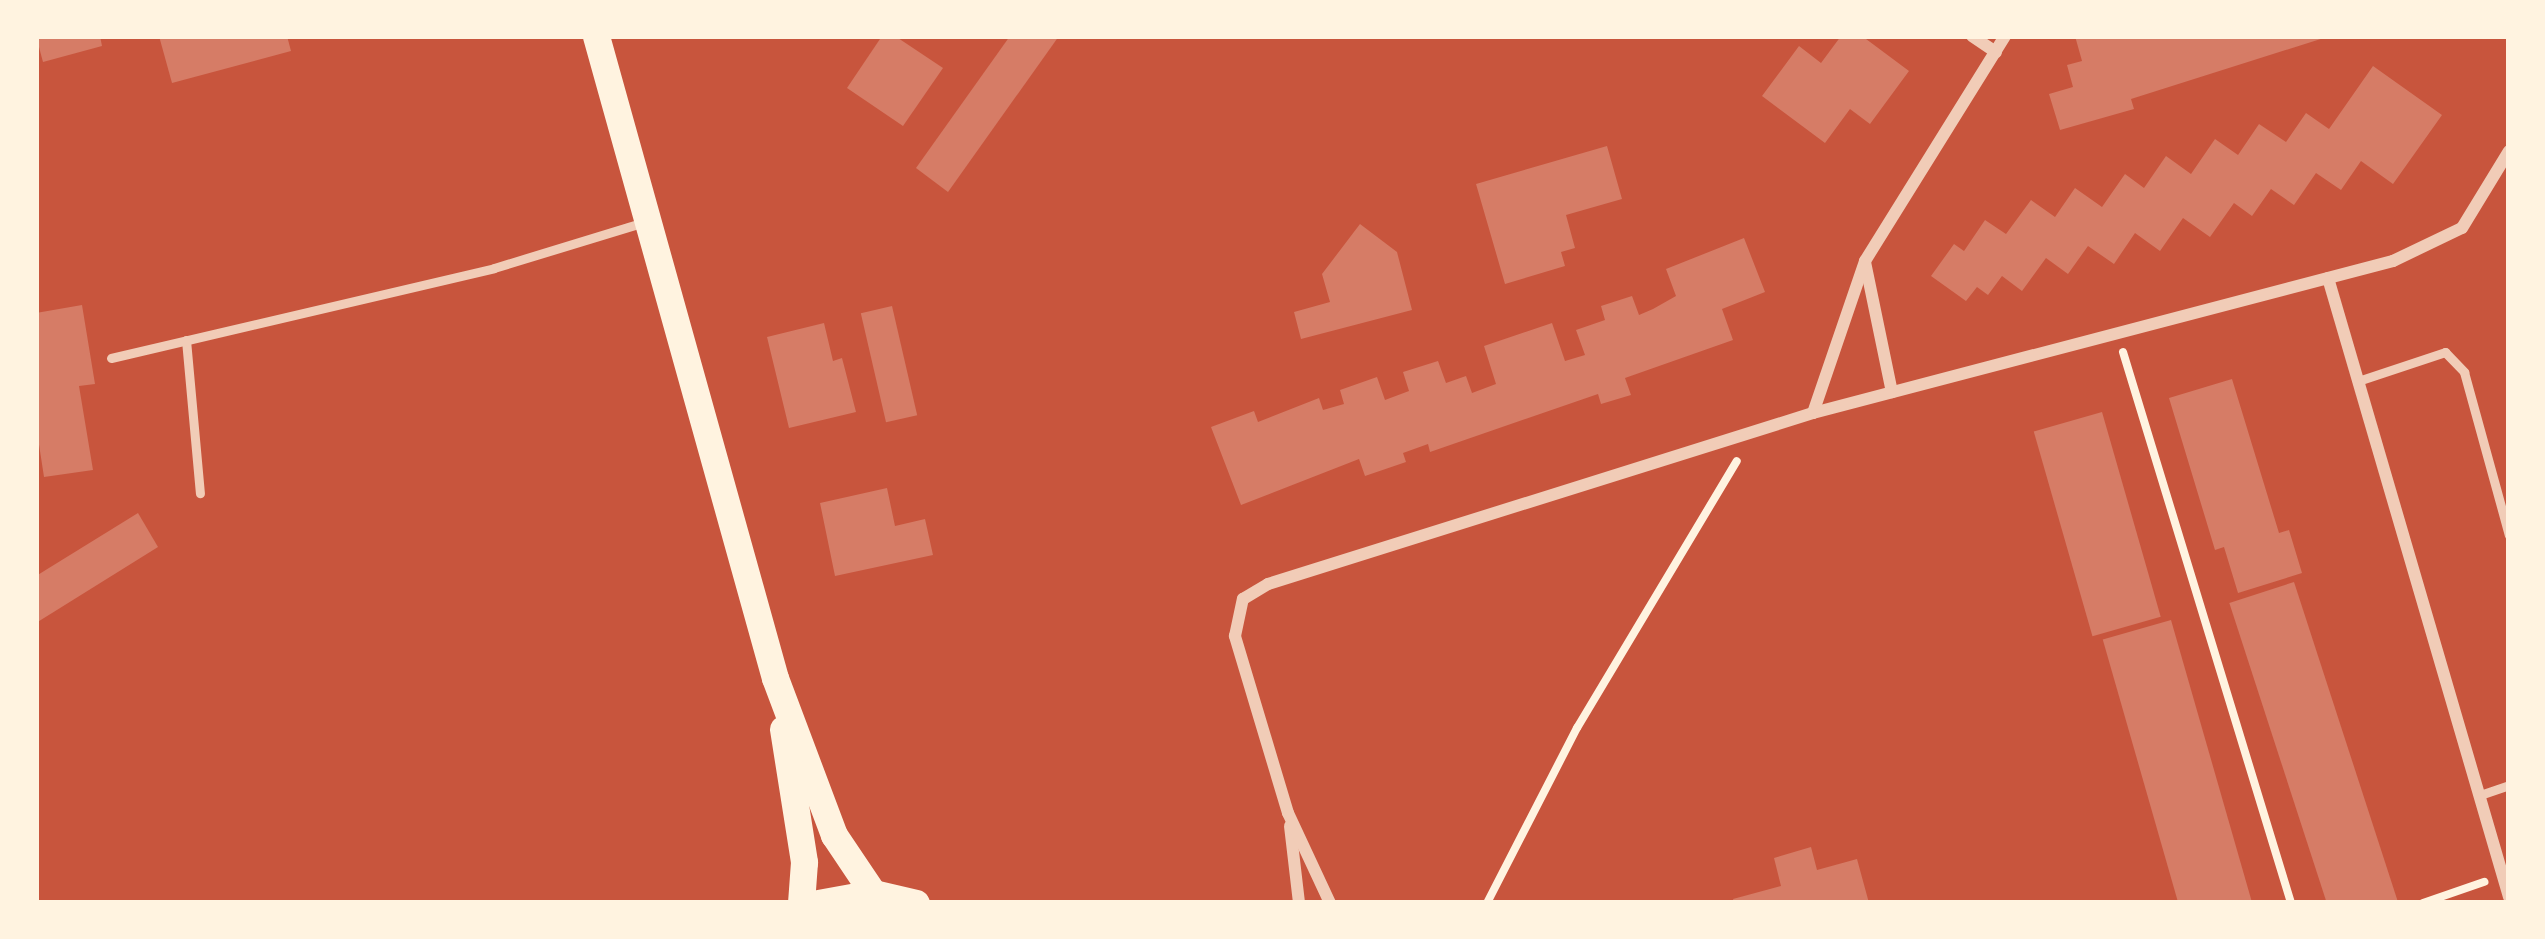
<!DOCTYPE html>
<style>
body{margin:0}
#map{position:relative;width:2545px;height:939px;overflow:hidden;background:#c8553d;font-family:"Open Sans",sans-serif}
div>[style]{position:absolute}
.building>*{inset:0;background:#d67c66;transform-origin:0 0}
.path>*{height:8px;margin:-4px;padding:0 4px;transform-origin:4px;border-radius:4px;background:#fff3e0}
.service>*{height:9px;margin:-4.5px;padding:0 4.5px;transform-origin:4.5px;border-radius:4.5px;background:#f1ccb7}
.minor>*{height:12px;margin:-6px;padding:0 6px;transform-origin:6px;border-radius:6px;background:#f1ccb7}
.primary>*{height:27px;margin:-13.5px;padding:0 13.5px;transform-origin:13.5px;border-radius:13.5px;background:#fff3e0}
span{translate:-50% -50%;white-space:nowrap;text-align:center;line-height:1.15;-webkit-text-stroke:12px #fff3e0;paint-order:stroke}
.frame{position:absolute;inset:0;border:39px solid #fff3e0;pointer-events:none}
</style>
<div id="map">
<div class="building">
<i style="clip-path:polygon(36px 36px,100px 36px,102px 46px,43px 62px)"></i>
<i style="clip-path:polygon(159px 36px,287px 36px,291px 51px,172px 83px)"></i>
<i style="clip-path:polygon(882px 36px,895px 36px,943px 68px,903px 126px,847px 88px)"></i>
<i style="clip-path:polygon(1010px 36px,1059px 36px,948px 192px,916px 168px)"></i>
<i style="clip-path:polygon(1841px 36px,1862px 36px,1909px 71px,1870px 124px,1850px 109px,1825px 143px,1762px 96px,1799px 46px,1821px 63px)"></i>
<i style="clip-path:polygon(2075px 36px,2327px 36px,2327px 37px,2131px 99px,2134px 109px,2060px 130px,2049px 94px,2073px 87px,2067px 65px,2082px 61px)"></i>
<i style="clip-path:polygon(2373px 66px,2442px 115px,2393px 184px,2361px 161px,2341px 190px,2316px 173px,2294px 205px,2271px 189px,2252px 216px,2234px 203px,2210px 237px,2183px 218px,2160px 251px,2135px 233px,2114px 264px,2088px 246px,2068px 274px,2046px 258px,2022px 291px,2002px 276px,1988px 295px,1977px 287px,1966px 301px,1931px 276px,1954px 244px,1964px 251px,1985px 220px,2006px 234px,2031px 200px,2055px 217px,2075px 188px,2102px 207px,2125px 174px,2144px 188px,2166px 156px,2191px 174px,2215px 139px,2238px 155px,2259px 124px,2286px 142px,2306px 113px,2329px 129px)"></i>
<i style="clip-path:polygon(1607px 146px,1622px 199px,1566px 215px,1575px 248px,1561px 252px,1565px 266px,1505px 284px,1476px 184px)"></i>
<i style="clip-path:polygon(1360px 224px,1397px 252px,1412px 310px,1301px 339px,1294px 312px,1330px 302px,1322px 274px)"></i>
<i style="clip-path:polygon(1744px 238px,1765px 292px,1722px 309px,1733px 340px,1625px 378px,1631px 395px,1601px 404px,1598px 394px,1430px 452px,1428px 444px,1403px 453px,1406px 462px,1365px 476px,1359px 459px,1241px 505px,1211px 427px,1254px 411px,1258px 422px,1319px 398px,1323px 410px,1344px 404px,1340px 390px,1377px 377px,1385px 400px,1409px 391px,1403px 372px,1438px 361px,1446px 383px,1466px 376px,1472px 393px,1496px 384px,1484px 346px,1552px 323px,1565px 361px,1585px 355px,1576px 330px,1605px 320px,1601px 306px,1632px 296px,1639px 315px,1653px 309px,1676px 296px,1666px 269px)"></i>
<i style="clip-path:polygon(82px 305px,95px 384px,79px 386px,93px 470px,44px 477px,36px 425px,36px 313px)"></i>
<i style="left:892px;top:306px;width:112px;height:32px;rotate:77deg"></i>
<i style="clip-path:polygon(824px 323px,833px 361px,842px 358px,856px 412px,789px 428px,767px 337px)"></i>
<i style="clip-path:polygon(2232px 379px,2279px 533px,2289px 530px,2302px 573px,2238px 593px,2224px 547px,2215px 550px,2169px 398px)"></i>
<i style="left:2102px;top:412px;width:213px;height:71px;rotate:74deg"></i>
<i style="clip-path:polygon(887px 488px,895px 526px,925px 519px,933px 555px,835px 576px,820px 503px)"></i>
<i style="clip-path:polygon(138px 513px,158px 547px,36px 623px,36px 576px)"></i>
<i style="left:2294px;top:582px;width:337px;height:68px;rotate:72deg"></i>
<i style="left:2171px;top:620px;width:295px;height:71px;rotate:74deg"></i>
<i style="clip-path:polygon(1811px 847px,1817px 870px,1857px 859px,1869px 903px,1734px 903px,1733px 899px,1781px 886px,1774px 858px)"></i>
</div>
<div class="path">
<i style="left:2123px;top:352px;width:576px;rotate:73.04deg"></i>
<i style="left:1487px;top:903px;width:197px;rotate:-62.8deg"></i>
<i style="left:1577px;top:728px;width:311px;rotate:-59.1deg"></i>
<i style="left:2423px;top:903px;width:65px;rotate:-19deg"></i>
</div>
<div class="service">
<i style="left:186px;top:340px;width:154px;rotate:84.8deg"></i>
<i style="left:111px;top:358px;width:393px;rotate:-13.2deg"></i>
<i style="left:494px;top:268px;width:157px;rotate:-17deg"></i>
<i style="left:2358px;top:381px;width:92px;rotate:-18.4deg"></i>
<i style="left:2445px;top:352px;width:28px;rotate:46deg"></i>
<i style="left:2464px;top:372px;width:169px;rotate:74.6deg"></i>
<i style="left:2480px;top:795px;width:31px;rotate:-19deg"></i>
</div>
<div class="minor">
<i style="left:1972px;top:36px;width:29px;rotate:34deg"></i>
<i style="left:1865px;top:262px;width:133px;rotate:78.3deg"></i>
<i style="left:2328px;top:278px;width:645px;rotate:73.7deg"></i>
<i style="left:1813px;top:413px;width:161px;rotate:-71.1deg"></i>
<i style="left:1865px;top:261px;width:265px;rotate:-58.1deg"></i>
<i style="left:1290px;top:826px;width:78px;rotate:83.3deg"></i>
<i style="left:1330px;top:903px;width:99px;rotate:-115deg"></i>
<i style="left:1288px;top:813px;width:185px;rotate:-106.7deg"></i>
<i style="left:1235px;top:636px;width:38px;rotate:-78deg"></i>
<i style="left:1243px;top:599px;width:29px;rotate:-31deg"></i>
<i style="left:1268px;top:584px;width:571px;rotate:-17.42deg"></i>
<i style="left:1813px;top:413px;width:600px;rotate:-14.69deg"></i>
<i style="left:2393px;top:261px;width:76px;rotate:-25.6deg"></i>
<i style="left:2462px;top:228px;width:90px;rotate:-58.6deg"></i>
</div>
<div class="primary">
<i style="left:596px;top:36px;width:666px;rotate:74.42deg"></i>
<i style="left:775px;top:678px;width:168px;rotate:69.4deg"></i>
<i style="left:834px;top:835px;width:70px;rotate:56.1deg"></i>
<i style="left:783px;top:729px;width:135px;rotate:81deg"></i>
<i style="left:804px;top:862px;width:41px;rotate:94.2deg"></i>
<i style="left:818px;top:903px;width:56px;rotate:-10.3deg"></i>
<i style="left:873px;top:893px;width:44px;rotate:13.1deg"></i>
</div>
<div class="frame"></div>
</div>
